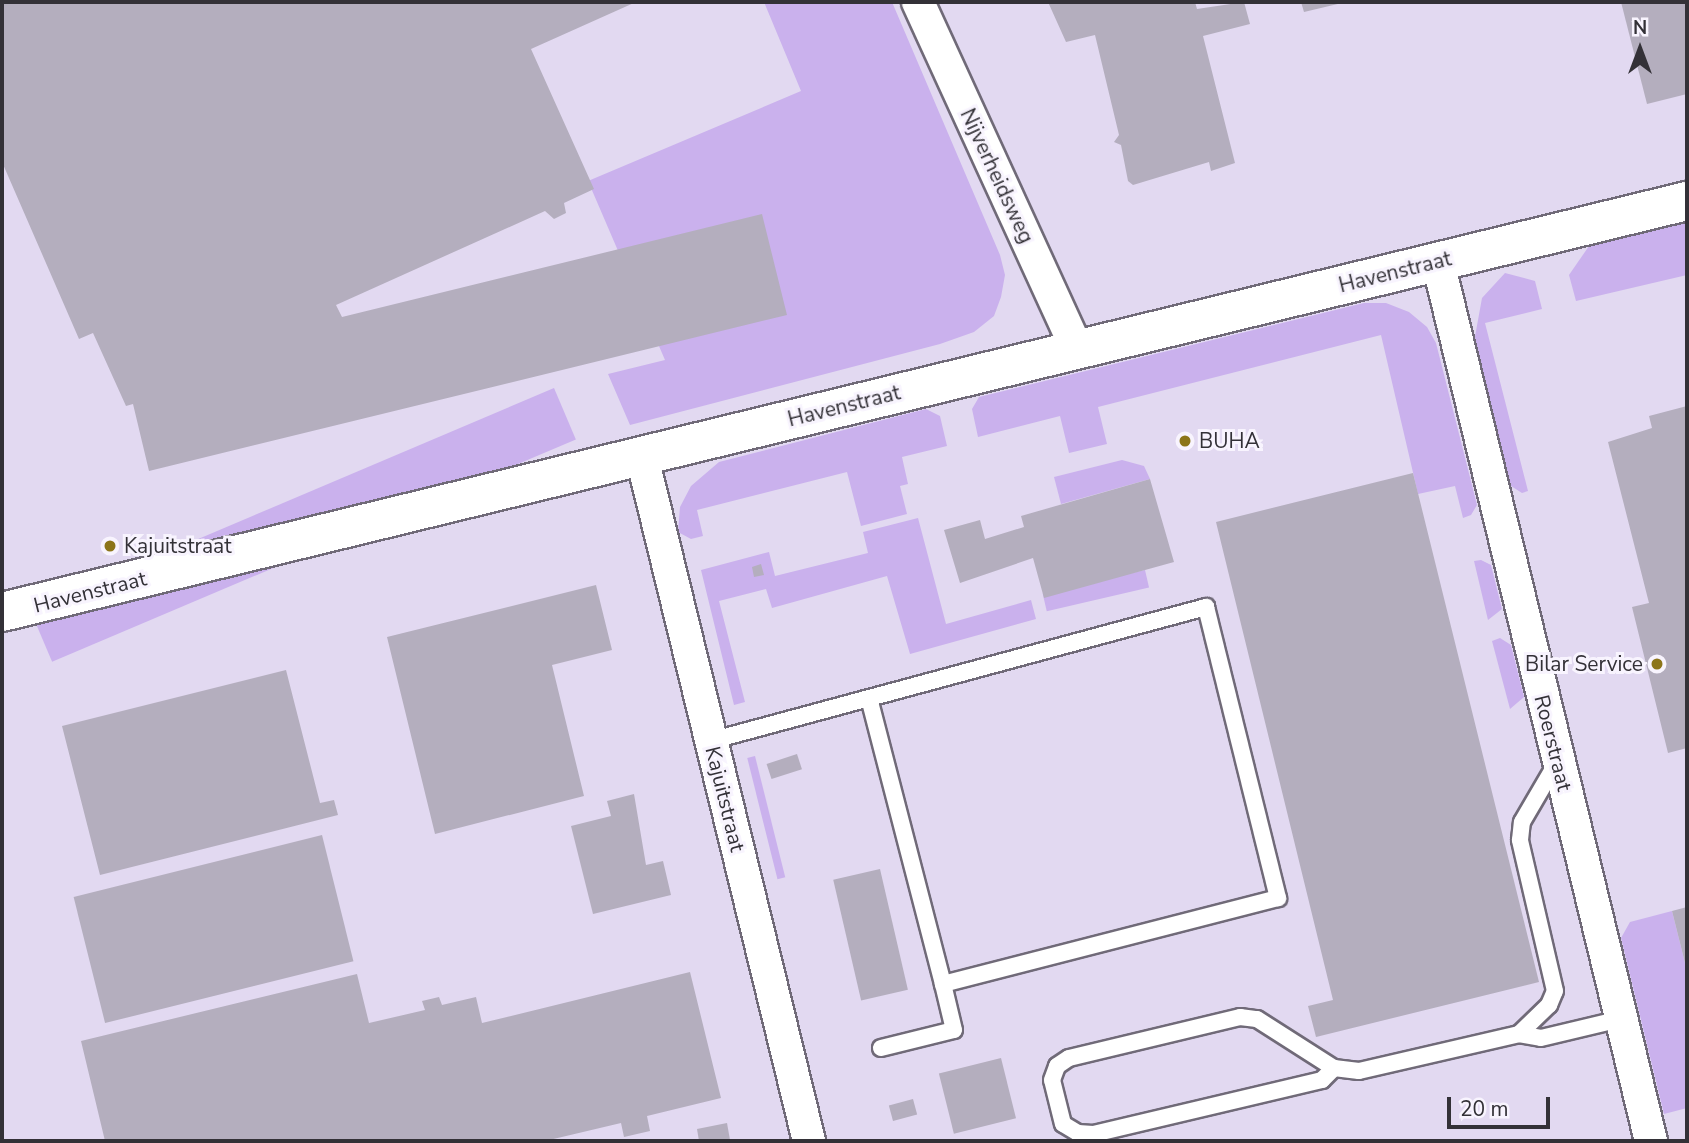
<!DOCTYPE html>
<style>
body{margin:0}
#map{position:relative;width:1689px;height:1143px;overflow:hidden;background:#ece6f6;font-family:"Nunito Sans",sans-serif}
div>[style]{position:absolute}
.built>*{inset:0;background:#e2d9f1;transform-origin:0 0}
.green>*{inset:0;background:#cab1ed;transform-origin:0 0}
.building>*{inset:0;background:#b4aebe;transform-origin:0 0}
.roads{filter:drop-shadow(2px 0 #706a78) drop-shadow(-2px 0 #706a78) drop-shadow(0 2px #706a78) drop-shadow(0 -2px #706a78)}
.service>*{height:16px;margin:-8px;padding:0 8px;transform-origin:8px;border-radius:8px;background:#fff}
.minor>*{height:32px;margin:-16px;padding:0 16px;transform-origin:16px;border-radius:16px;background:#fff}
.tertiary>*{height:38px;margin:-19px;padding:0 19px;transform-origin:19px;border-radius:19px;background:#fff}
.dots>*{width:19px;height:19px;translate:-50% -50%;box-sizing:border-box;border:4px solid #f8f4fe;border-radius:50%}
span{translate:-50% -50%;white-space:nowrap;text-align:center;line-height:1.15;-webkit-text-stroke:6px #f8f4fe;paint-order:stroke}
.street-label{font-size:21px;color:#333137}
.poi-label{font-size:21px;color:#333137}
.left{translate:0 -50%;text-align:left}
.right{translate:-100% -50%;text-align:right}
.frame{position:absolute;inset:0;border:4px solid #333137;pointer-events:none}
.north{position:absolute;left:1605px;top:14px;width:70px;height:70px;-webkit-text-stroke:5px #f8f4fe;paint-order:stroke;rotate:0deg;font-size:19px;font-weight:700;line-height:28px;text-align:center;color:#333137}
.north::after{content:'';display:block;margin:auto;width:24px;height:32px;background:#333137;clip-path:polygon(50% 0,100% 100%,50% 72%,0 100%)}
.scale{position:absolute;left:1447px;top:1097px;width:103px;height:32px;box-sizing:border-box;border:4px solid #333137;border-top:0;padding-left:9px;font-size:21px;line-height:24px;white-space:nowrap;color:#333137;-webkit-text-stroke:5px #f8f4fe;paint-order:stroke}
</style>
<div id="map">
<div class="built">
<i style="left:2px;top:2px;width:1685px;height:1139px"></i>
</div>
<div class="green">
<i style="clip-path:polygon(764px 2px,892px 2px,1000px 255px,1005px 275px,1001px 297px,994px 316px,974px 332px,940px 344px,630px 425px,608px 374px,665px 360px,588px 181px,801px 91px)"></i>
<i style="clip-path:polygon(1687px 222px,1687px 275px,1576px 301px,1569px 275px,1589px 246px)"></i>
<i style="clip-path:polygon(1505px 273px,1535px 281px,1542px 309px,1485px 323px,1528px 491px,1522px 493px,1511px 486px,1474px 342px,1482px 298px)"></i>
<i style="clip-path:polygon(1364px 303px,1386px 303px,1409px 312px,1427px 327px,1436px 343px,1477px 505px,1471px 515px,1463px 518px,1455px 486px,1418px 494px,1381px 335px,1098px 407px,1107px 444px,1069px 453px,1060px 416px,978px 437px,972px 409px,979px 397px)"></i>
<i style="left:554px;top:388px;width:56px;height:569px;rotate:67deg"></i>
<i style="clip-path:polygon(926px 409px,940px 416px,947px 446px,902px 457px,908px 484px,900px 486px,907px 514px,861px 526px,847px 472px,697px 510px,703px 536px,691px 539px,678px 532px,680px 507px,691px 486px,719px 462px)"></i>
<i style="clip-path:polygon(1122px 460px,1144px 466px,1150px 479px,1061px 504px,1054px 477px)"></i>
<i style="clip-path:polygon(918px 518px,946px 624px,1031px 600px,1036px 619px,910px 654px,887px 576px,772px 608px,766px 589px,719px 601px,745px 702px,734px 705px,701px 570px,769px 552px,775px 576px,868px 553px,863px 532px)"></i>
<i style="clip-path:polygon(1481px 560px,1491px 565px,1502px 609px,1488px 620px,1474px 561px)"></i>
<i style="left:1145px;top:570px;width:18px;height:105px;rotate:77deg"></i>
<i style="clip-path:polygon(1500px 638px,1511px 645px,1524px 697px,1510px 709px,1492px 641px)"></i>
<i style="left:755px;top:756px;width:125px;height:8px;rotate:76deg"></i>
<i style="clip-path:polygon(1672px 911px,1687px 971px,1687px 1108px,1664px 1114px,1621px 938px,1630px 922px)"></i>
</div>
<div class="building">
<i style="clip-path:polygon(2px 2px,636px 2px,531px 49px,594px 189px,564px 203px,566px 213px,554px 219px,545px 211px,336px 305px,342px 317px,762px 214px,787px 315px,149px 471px,133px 404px,126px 406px,93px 333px,79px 339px,2px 162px)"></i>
<i style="clip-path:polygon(1048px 2px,1195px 2px,1197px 9px,1244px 2px,1250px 24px,1203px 36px,1235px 163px,1211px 171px,1209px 162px,1133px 185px,1128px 181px,1121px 145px,1114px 142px,1119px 135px,1095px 35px,1066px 42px)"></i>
<i style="clip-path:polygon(1301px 2px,1342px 2px,1342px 3px,1304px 12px)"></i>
<i style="clip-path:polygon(1621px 2px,1687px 2px,1687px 94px,1647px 104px)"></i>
<i style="clip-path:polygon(1687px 406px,1687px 748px,1668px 753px,1632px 607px,1649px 603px,1608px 442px,1652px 428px,1649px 416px)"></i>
<i style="clip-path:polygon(1413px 473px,1539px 982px,1316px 1037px,1308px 1006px,1333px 1000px,1216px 522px)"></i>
<i style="clip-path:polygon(1150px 479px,1174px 562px,1044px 598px,1033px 558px,960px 583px,944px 530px,980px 520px,985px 539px,1024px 527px,1021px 516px)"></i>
<i style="clip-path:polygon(761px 564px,764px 575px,754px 577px,752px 567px)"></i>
<i style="clip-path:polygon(596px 585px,612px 650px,552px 665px,584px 796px,435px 834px,387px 637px)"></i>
<i style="clip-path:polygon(286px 670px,320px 803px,334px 800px,338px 815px,100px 875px,62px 726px)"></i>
<i style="left:797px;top:754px;width:16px;height:32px;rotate:72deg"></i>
<i style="clip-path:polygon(634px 794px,646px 865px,663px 861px,671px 895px,593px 914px,571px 826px,611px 816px,607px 801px)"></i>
<i style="left:322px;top:835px;width:130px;height:256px;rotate:76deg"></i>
<i style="left:880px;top:869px;width:124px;height:48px;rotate:77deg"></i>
<i style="clip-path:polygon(1687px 907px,1687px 967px,1686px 967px,1672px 911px)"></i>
<i style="clip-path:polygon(690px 972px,721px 1098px,647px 1116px,650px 1131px,624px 1137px,621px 1123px,545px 1141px,105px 1141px,81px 1041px,357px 974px,369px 1023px,425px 1010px,422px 1001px,439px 997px,442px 1005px,476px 997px,482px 1023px)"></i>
<i style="left:1001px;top:1058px;width:62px;height:64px;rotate:76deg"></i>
<i style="left:913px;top:1099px;width:16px;height:25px;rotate:75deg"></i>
<i style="clip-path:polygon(727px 1123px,730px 1140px,699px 1141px,697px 1129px)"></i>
</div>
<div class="roads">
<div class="service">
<i style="left:710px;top:741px;width:514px;rotate:-15.12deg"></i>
<i style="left:1206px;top:607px;width:300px;rotate:76.1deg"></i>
<i style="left:1278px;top:898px;width:346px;rotate:165.6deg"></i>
<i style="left:943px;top:984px;width:295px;rotate:-104.5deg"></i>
<i style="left:1519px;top:1034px;width:42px;rotate:-44deg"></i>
<i style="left:1549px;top:1005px;width:15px;rotate:-67deg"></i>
<i style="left:1555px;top:991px;width:155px;rotate:-103.1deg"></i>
<i style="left:1520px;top:840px;width:18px;rotate:-84deg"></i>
<i style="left:1522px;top:822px;width:69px;rotate:-59.7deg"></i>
<i style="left:881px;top:1048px;width:75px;rotate:-13.9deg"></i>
<i style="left:954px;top:1030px;width:47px;rotate:-103.4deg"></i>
<i style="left:1334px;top:1068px;width:17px;rotate:135deg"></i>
<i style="left:1322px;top:1080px;width:235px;rotate:166.7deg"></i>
<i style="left:1093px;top:1134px;width:15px;rotate:-176deg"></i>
<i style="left:1078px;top:1133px;width:17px;rotate:-149deg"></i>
<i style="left:1063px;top:1124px;width:45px;rotate:-104deg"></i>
<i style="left:1052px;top:1080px;width:15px;rotate:-70deg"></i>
<i style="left:1057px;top:1066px;width:14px;rotate:-34deg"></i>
<i style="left:1069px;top:1058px;width:176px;rotate:-13.5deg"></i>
<i style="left:1240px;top:1017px;width:17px;rotate:7deg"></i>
<i style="left:1257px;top:1019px;width:91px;rotate:32.5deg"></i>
<i style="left:1334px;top:1068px;width:25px;rotate:7deg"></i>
<i style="left:1359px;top:1071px;width:164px;rotate:-13deg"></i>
<i style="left:1519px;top:1034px;width:22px;rotate:10deg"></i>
<i style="left:1541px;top:1038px;width:82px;rotate:-13.4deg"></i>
</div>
<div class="minor">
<i style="left:918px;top:2px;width:382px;rotate:65.4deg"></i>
<i style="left:1438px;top:262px;width:904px;rotate:76.38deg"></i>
<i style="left:642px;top:457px;width:704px;rotate:76.28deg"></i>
</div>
<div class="tertiary">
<i style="left:2px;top:612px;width:1734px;rotate:-13.71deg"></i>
</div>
</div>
<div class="dots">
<i style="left:1185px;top:441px;background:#8c7519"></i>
<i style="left:110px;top:546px;background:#8c7519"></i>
<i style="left:1657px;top:664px;background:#8c7519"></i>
</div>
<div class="street-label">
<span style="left:997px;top:176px;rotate:65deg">Nijverheidsweg</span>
<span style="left:1395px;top:272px;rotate:-14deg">Havenstraat</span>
<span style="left:844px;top:406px;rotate:-14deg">Havenstraat</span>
<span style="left:90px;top:592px;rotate:-14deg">Havenstraat</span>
<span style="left:1553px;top:743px;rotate:76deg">Roerstraat</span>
<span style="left:725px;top:799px;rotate:76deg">Kajuitstraat</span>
</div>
<div class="poi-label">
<span class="left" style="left:1199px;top:441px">BUHA</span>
<span class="left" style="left:124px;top:546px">Kajuitstraat</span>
<span class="right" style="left:1643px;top:664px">Bilar Service</span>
</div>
<div class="frame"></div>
<div class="north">N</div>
<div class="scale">20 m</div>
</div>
